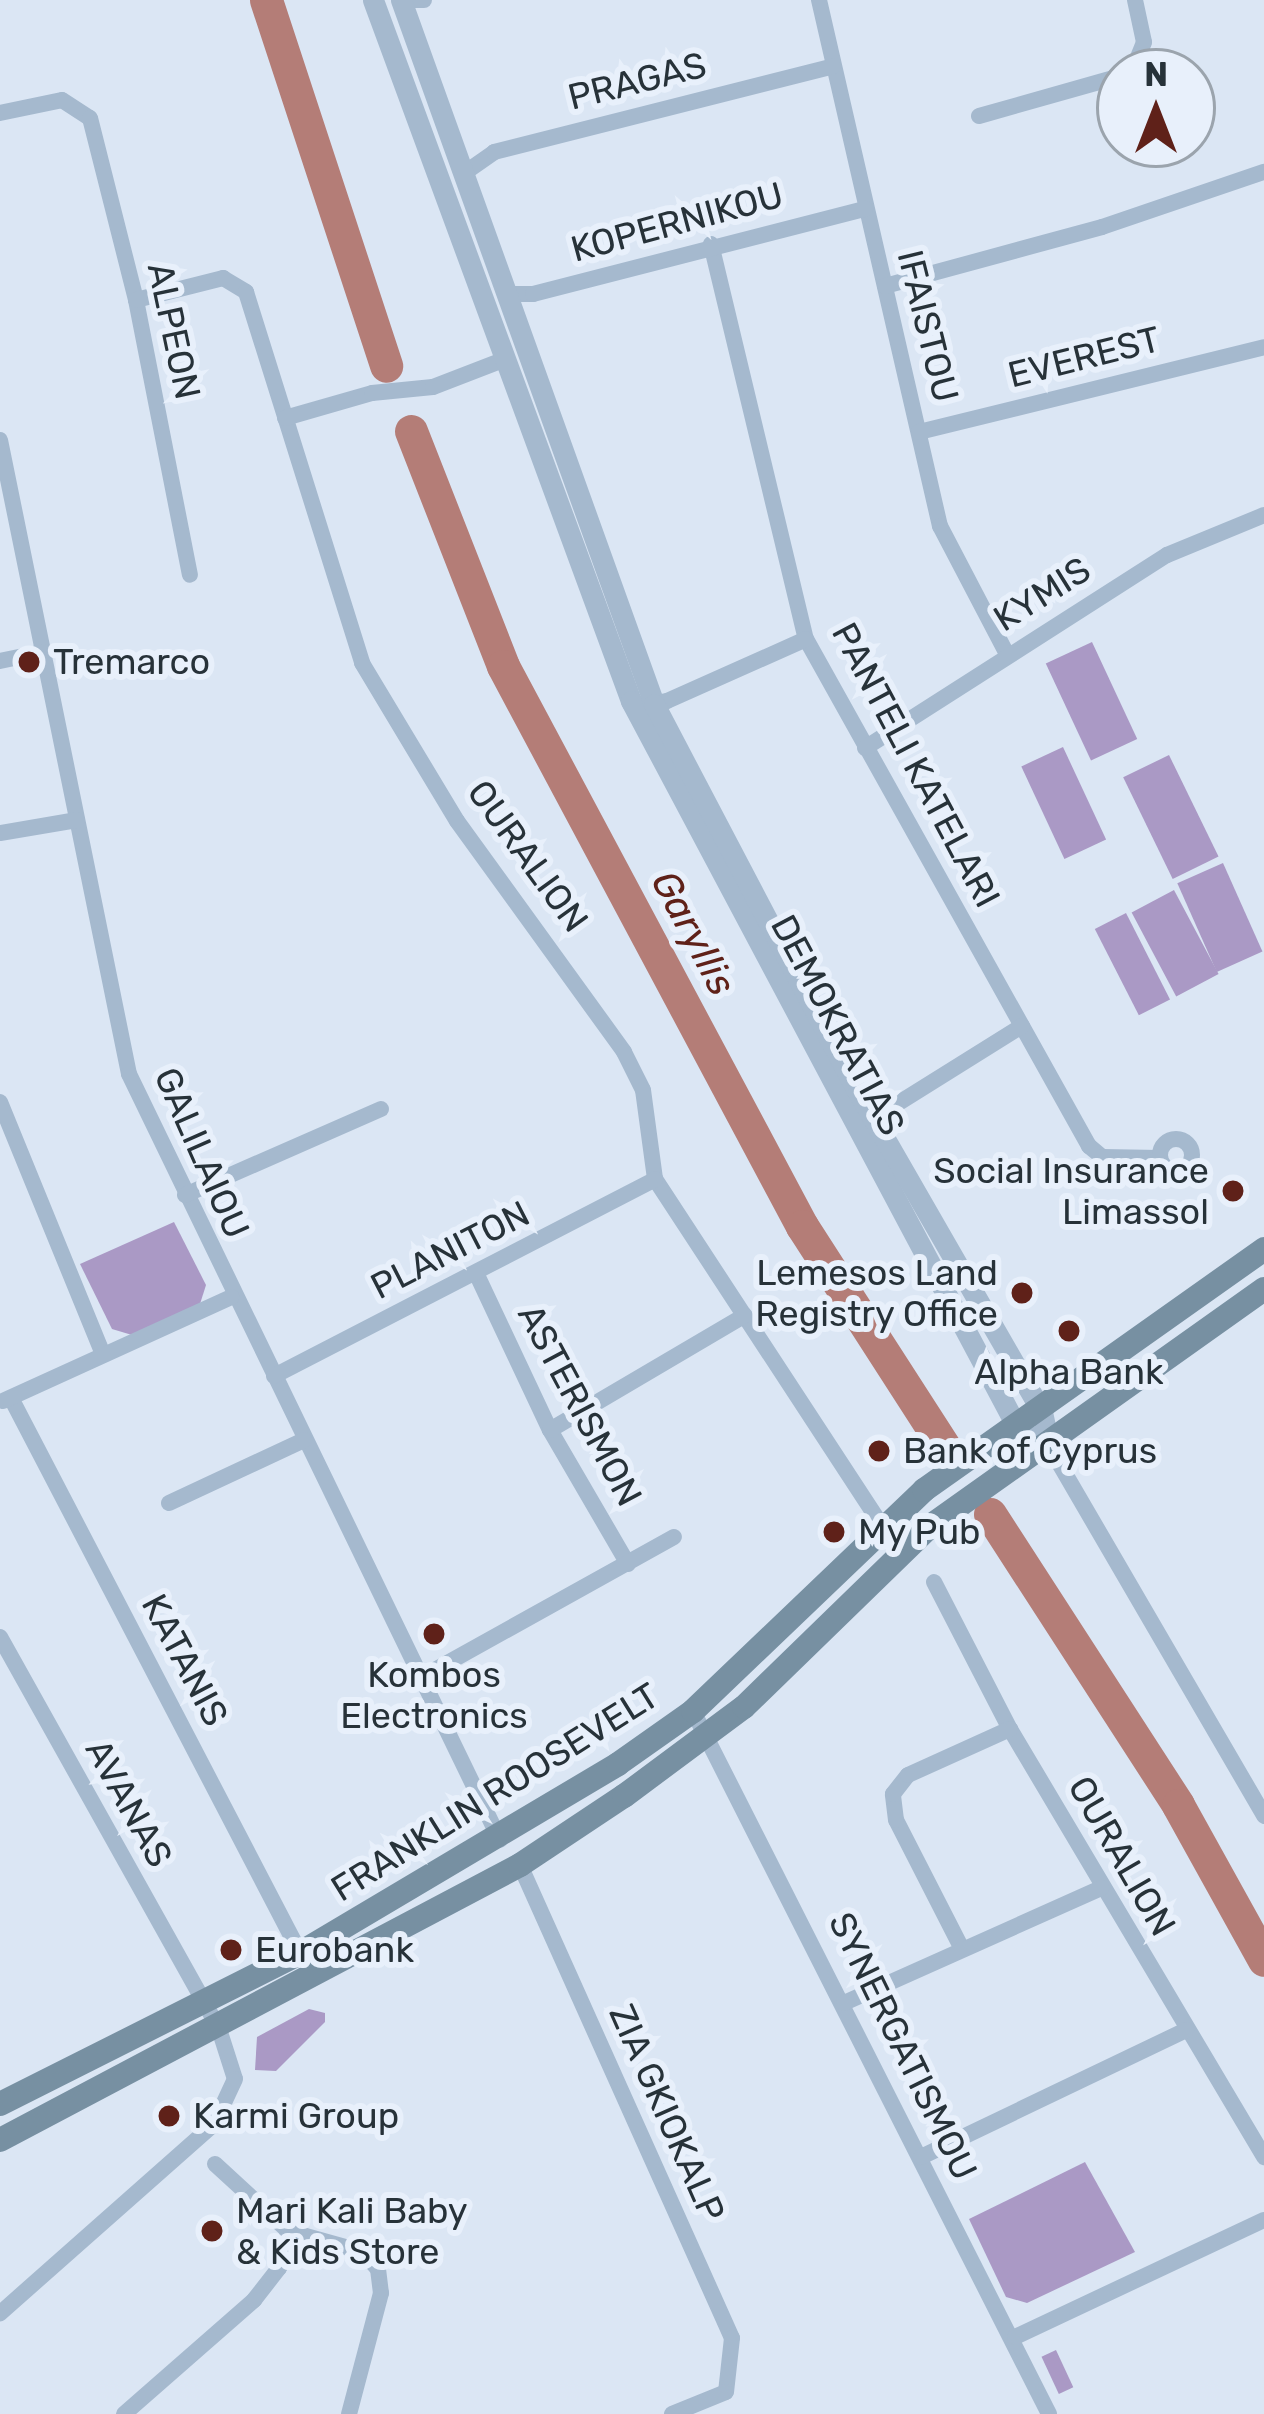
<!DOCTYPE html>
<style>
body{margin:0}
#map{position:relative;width:1264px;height:2414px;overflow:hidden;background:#dbe6f4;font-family:Rubik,sans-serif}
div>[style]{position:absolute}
.green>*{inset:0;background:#aa99c5;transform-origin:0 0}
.river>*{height:33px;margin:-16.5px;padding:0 16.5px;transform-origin:16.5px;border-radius:16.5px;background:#b47d77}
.minor>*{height:16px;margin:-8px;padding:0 8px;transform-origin:8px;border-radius:8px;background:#a5b9ce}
.minor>.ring{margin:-8px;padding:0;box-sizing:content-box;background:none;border:16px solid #a5b9ce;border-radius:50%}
.tertiary>*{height:21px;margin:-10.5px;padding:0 10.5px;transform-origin:10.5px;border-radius:10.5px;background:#a5b9ce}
.secondary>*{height:24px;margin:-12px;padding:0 12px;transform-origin:12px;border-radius:12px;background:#7790a2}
.dots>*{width:33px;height:33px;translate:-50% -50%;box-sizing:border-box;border:6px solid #e8f0fb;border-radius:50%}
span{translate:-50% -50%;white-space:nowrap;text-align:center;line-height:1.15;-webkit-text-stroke:12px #e8f0fb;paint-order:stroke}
.street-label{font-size:36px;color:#273239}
.poi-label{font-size:36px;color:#273239}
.left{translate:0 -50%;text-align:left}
.right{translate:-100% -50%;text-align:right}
.water-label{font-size:39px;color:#5f2119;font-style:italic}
.north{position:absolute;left:1096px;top:48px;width:120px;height:120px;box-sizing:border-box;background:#e8f0fb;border:3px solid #9ba4ad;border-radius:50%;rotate:0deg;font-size:33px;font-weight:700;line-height:48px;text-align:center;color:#273239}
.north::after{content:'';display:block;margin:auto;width:42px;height:54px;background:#5f2119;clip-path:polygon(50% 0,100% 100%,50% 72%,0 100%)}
</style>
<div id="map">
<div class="green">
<i style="left:1092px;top:642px;width:107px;height:51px;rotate:65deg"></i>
<i style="left:1063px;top:747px;width:102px;height:46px;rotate:65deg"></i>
<i style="left:1169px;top:755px;width:113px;height:51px;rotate:64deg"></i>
<i style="left:1223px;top:863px;width:97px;height:50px;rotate:66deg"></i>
<i style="left:1174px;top:890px;width:95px;height:48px;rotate:62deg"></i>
<i style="left:1126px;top:913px;width:97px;height:35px;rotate:63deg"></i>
<i style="clip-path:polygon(174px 1222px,206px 1285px,200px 1304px,132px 1335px,112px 1329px,80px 1264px)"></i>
<i style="clip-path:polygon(309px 2009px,325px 2013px,325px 2022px,276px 2071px,255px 2070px,257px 2037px)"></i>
<i style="clip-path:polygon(1085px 2162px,1135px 2252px,1027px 2303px,1006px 2297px,969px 2219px)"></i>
<i style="left:1056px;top:2350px;width:41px;height:16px;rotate:65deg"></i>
</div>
<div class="river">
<i style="left:266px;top:0;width:385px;rotate:71.8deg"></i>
<i style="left:411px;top:431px;width:252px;rotate:68.6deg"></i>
<i style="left:503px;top:666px;width:635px;rotate:61.9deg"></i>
<i style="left:802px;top:1226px;width:268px;rotate:57.2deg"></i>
<i style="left:990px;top:1514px;width:346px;rotate:57.1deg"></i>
<i style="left:1178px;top:1805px;width:177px;rotate:61deg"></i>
</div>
<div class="minor">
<i style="left:413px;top:0;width:11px"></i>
<i style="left:819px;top:0;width:540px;rotate:77.05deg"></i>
<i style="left:940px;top:526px;width:144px;rotate:62.4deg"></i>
<i style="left:1132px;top:72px;width:32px;rotate:-68deg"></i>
<i style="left:1144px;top:42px;width:43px;rotate:-102.1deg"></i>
<i style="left:0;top:113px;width:63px;rotate:-11.8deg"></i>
<i style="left:62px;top:100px;width:33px;rotate:33deg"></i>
<i style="left:90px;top:118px;width:188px;rotate:75.8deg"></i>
<i style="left:136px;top:300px;width:280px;rotate:78.9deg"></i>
<i style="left:979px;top:116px;width:147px;rotate:-15.8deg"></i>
<i style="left:463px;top:174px;width:38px;rotate:-35deg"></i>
<i style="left:494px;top:152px;width:350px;rotate:-14.2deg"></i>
<i style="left:711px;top:244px;width:406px;rotate:76.5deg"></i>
<i style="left:806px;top:639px;width:581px;rotate:60.83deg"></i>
<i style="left:1089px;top:1146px;width:17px;rotate:40deg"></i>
<i style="left:1102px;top:1157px;width:57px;rotate:1deg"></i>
<i style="left:885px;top:286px;width:225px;rotate:-15.2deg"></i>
<i style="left:1102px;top:227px;width:171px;rotate:-18.8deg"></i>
<i style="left:507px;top:294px;width:26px"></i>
<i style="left:533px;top:294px;width:343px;rotate:-14.4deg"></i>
<i style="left:136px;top:300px;width:90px;rotate:-14.2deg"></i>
<i style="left:223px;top:278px;width:27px;rotate:31deg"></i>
<i style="left:246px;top:292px;width:389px;rotate:72.6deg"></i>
<i style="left:362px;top:663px;width:184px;rotate:59deg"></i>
<i style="left:457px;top:821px;width:285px;rotate:54.1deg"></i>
<i style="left:624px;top:1052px;width:42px;rotate:63.4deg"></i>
<i style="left:643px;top:1090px;width:90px;rotate:82.3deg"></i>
<i style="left:655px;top:1179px;width:413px;rotate:56.8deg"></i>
<i style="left:285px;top:418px;width:91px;rotate:-16deg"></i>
<i style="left:372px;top:393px;width:61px;rotate:-5.6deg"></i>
<i style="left:433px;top:387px;width:75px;rotate:-21.1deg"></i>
<i style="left:919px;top:432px;width:355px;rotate:-13.8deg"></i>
<i style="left:0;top:440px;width:647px;rotate:78.5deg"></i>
<i style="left:129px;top:1074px;width:851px;rotate:64.16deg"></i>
<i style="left:0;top:661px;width:44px;rotate:-11.8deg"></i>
<i style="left:644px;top:704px;width:23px;rotate:-7deg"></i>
<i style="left:667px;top:701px;width:152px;rotate:-24deg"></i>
<i style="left:865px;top:748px;width:358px;rotate:-32.6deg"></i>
<i style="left:1167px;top:555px;width:105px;rotate:-22.4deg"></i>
<i style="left:0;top:833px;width:78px;rotate:-9.6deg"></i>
<i style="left:0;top:1102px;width:272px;rotate:67.8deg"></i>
<i style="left:865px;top:1124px;width:185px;rotate:-32deg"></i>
<i class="ring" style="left:1160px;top:1139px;width:16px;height:16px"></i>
<i style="left:185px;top:1195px;width:214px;rotate:-23.7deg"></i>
<i style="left:477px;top:1275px;width:171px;rotate:64.8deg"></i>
<i style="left:550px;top:1430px;width:155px;rotate:59.8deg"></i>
<i style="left:274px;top:1376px;width:429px;rotate:-27.3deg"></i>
<i style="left:11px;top:1398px;width:626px;rotate:62.49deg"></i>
<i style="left:3px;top:1401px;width:251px;rotate:-24.5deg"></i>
<i style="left:550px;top:1430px;width:226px;rotate:-30.5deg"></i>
<i style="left:1049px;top:1446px;width:428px;rotate:59.8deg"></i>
<i style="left:169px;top:1503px;width:149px;rotate:-25deg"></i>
<i style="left:934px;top:1582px;width:165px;rotate:62.7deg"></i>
<i style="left:1010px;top:1729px;width:498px;rotate:59.3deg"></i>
<i style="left:0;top:1637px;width:449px;rotate:60.8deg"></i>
<i style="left:219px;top:2029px;width:52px;rotate:72.3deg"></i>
<i style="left:235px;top:2079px;width:50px;rotate:115deg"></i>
<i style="left:214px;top:2124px;width:286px;rotate:138.5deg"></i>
<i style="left:424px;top:1676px;width:286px;rotate:-29.1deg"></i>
<i style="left:693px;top:1711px;width:788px;rotate:63.14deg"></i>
<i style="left:520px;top:1865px;width:518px;rotate:65.86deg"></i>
<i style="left:732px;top:2338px;width:54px;rotate:96.3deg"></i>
<i style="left:960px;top:1945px;width:140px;rotate:-117.1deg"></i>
<i style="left:896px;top:1820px;width:26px;rotate:-97deg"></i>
<i style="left:893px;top:1794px;width:24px;rotate:-52deg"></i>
<i style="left:908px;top:1775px;width:112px;rotate:-24.3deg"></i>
<i style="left:844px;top:2003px;width:282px;rotate:-24.1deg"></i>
<i style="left:921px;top:2157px;width:294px;rotate:-25.6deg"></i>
<i style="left:215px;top:2164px;width:99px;rotate:42.5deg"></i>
<i style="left:288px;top:2231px;width:78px;rotate:15.6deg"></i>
<i style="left:363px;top:2252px;width:23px;rotate:49deg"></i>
<i style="left:378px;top:2269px;width:24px;rotate:83deg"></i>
<i style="left:381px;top:2293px;width:125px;rotate:104.8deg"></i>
<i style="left:1015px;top:2337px;width:275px;rotate:-25.2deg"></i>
<i style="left:124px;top:2414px;width:173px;rotate:-41.2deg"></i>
<i style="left:254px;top:2300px;width:41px;rotate:-52deg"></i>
<i style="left:279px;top:2268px;width:38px;rotate:-76deg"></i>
<i style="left:672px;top:2414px;width:58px;rotate:-22.2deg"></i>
</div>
<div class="tertiary">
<i style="left:373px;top:0;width:747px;rotate:69.79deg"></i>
<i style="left:631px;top:701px;width:824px;rotate:62.01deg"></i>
<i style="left:1018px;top:1429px;width:35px;rotate:29deg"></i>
<i style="left:401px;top:0;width:748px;rotate:70.23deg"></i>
<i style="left:654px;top:704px;width:438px;rotate:62.3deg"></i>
<i style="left:858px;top:1092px;width:369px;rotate:60.1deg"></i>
<i style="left:1042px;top:1412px;width:35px;rotate:78deg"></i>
</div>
<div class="secondary">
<i style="left:0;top:2104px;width:336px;rotate:-26.7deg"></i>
<i style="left:300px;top:1953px;width:370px;rotate:-30.7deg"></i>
<i style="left:618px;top:1764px;width:92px;rotate:-35.2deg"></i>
<i style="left:693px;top:1711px;width:320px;rotate:-43.7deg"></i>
<i style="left:924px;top:1490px;width:417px;rotate:-35.3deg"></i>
<i style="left:0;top:2140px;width:588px;rotate:-27.87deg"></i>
<i style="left:520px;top:1865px;width:125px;rotate:-33.6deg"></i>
<i style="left:624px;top:1796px;width:149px;rotate:-36.6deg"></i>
<i style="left:744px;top:1707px;width:258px;rotate:-44.2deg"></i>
<i style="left:929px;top:1527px;width:411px;rotate:-35.4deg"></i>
</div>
<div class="dots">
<i style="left:29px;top:662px;background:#5f2119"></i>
<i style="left:1233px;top:1191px;background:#5f2119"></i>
<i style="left:1022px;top:1293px;background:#5f2119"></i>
<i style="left:1069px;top:1331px;background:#5f2119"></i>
<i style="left:879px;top:1451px;background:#5f2119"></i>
<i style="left:834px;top:1532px;background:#5f2119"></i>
<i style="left:434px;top:1634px;background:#5f2119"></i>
<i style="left:231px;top:1950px;background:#5f2119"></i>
<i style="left:169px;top:2116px;background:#5f2119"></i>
<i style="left:212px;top:2231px;background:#5f2119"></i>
</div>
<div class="street-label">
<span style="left:637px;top:81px;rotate:-14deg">PRAGAS</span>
<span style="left:677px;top:222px;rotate:-15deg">KOPERNIKOU</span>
<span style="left:928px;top:326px;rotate:76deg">IFAISTOU</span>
<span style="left:174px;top:331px;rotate:78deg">ALPEON</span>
<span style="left:1084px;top:357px;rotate:-14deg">EVEREST</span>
<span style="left:1042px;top:594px;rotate:-32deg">KYMIS</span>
<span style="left:916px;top:765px;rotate:62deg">PANTELI KATELARI</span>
<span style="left:528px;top:856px;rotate:54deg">OURALION</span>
<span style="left:838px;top:1025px;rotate:62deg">DEMOKRATIAS</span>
<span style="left:202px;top:1153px;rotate:66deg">GALILAIOU</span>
<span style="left:450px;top:1250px;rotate:-27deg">PLANITON</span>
<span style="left:580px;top:1405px;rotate:62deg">ASTERISMON</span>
<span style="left:185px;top:1660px;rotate:62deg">KATANIS</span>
<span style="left:495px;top:1792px;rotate:-32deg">FRANKLIN ROOSEVELT</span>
<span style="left:129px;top:1803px;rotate:61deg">AVANAS</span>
<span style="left:1122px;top:1856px;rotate:60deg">OURALION</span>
<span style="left:903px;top:2046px;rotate:64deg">SYNERGATISMOU</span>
<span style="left:667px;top:2113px;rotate:66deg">ZIA GKIOKALP</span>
</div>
<div class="poi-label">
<span class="left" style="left:53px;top:662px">Tremarco</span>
<span class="right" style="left:1209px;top:1191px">Social Insurance<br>Limassol</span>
<span class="right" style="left:998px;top:1293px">Lemesos Land<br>Registry Office</span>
<span style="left:1069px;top:1372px">Alpha Bank</span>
<span class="left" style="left:903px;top:1451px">Bank of Cyprus</span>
<span class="left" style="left:858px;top:1532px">My Pub</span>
<span style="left:434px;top:1695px">Kombos<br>Electronics</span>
<span class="left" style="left:255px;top:1950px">Eurobank</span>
<span class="left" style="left:193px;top:2116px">Karmi Group</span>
<span class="left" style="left:236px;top:2231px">Mari Kali Baby<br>&amp; Kids Store</span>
</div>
<div class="water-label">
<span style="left:693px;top:933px;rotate:62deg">Garyllis</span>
</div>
<div class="north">N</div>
</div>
